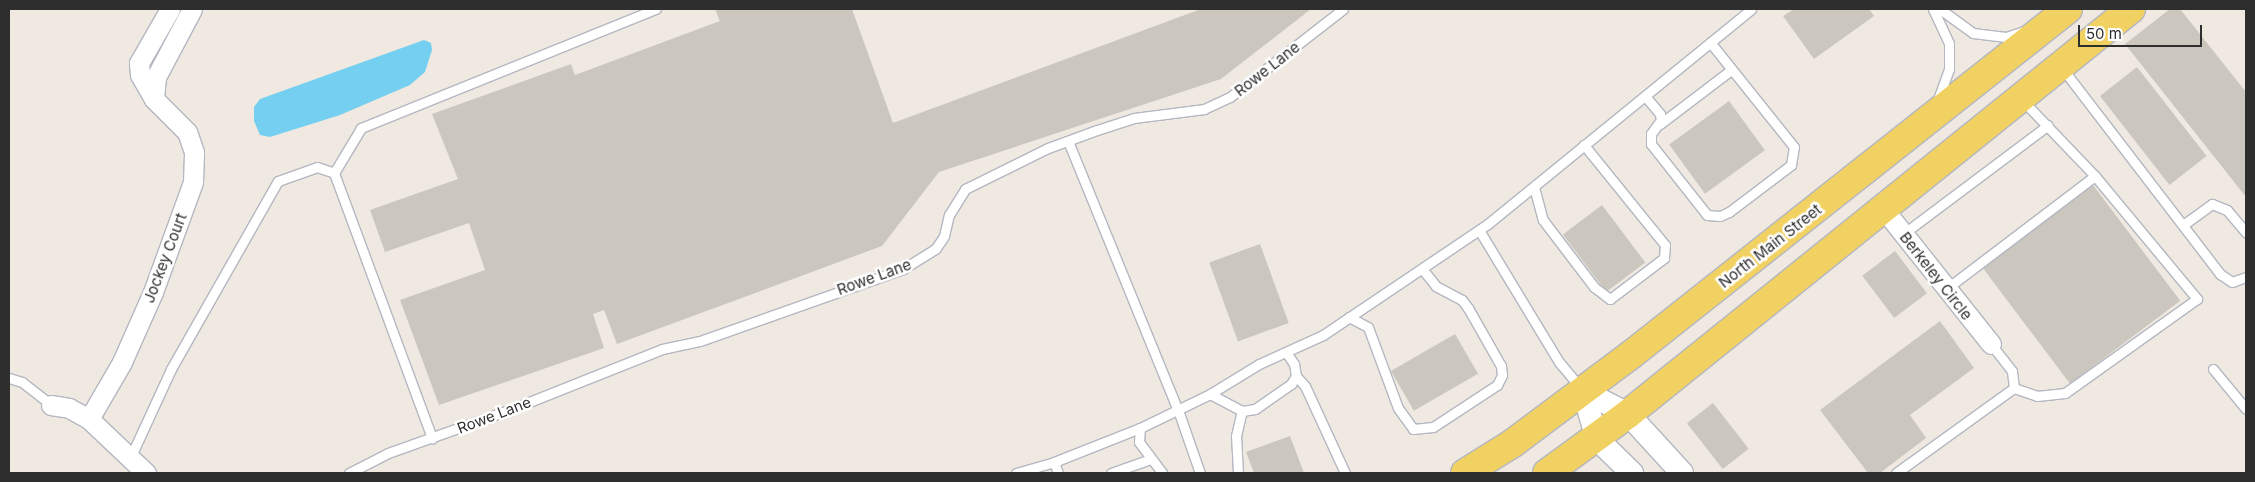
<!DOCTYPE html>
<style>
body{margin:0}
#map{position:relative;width:2255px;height:482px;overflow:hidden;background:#efe9e1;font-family:Inter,sans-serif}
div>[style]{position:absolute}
.water>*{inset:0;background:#75cff0}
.building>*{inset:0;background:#cbc7bf;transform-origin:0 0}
.roads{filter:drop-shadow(1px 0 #b4b7c1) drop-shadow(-1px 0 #b4b7c1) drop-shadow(0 1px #b4b7c1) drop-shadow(0 -1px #b4b7c1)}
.service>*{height:9px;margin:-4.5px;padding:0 4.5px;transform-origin:4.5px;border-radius:4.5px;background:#fff}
.minor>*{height:19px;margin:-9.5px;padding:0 9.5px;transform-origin:9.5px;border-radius:9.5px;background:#fff}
.tertiary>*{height:22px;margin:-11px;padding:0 11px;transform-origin:11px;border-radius:11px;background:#fff}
.primary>*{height:28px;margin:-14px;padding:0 14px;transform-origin:14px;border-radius:14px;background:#f2d163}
span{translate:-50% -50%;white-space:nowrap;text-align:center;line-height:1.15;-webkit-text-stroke:5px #fff;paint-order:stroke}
.street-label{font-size:15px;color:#2e2e2e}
.frame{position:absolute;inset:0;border:10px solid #2e2e2e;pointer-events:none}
.scale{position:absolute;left:2078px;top:25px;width:124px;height:22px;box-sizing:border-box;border:2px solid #2e2e2e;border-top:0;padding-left:6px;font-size:15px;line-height:18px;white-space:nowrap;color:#2e2e2e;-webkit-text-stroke:4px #fff;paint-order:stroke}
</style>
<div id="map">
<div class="water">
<i style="clip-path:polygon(424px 40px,431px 43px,432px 50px,425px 72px,410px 85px,340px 115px,270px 137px,260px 135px,254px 121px,254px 107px,260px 99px)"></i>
</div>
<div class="building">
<i style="clip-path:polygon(715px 9px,852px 9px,893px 123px,1201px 9px,1311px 9px,1221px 79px,939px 172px,882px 246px,617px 344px,604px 310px,593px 314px,604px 348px,439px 405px,400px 300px,485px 270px,469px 223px,385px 252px,370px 210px,458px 179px,432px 114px,571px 64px,575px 75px,720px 21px)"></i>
<i style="clip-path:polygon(1794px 9px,1869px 9px,1874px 16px,1814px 59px,1783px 16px)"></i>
<i style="clip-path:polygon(2170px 9px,2180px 9px,2246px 92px,2246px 197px,2125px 44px)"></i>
<i style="left:2137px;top:67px;width:113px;height:47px;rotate:52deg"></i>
<i style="left:1729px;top:101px;width:61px;height:74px;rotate:54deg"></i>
<i style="left:2093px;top:185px;width:145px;height:138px;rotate:53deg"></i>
<i style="left:1602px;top:205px;width:72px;height:49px;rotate:53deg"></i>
<i style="left:1260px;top:244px;width:84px;height:54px;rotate:70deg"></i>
<i style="left:1895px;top:251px;width:53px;height:41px;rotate:53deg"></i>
<i style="clip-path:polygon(1940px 321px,1974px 368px,1910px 415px,1926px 438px,1880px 473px,1868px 473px,1820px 410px)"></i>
<i style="left:1455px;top:334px;width:46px;height:74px;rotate:60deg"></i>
<i style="left:1713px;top:403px;width:58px;height:33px;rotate:52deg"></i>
<i style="clip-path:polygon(1290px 436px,1304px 473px,1254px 473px,1246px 452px)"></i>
</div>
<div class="roads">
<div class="service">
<i style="left:1933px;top:9px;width:38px;rotate:65deg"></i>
<i style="left:1949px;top:44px;width:25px;rotate:90deg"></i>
<i style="left:1949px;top:69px;width:33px;rotate:110deg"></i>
<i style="left:1940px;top:9px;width:41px;rotate:36deg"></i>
<i style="left:1973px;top:33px;width:33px;rotate:7deg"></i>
<i style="left:2006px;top:37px;width:19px;rotate:-18deg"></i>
<i style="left:2062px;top:68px;width:260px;rotate:52.5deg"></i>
<i style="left:2220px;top:274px;width:14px;rotate:34deg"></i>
<i style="left:2232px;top:282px;width:15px;rotate:-20deg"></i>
<i style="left:1645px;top:96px;width:23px;rotate:50deg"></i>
<i style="left:1660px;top:114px;width:6px;rotate:81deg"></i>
<i style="left:1661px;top:120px;width:17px;rotate:126deg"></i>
<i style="left:1651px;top:134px;width:10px;rotate:90deg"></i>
<i style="left:1651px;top:144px;width:90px;rotate:51.7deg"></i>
<i style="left:1707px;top:215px;width:13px;rotate:4deg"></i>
<i style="left:1720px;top:216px;width:10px;rotate:-24deg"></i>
<i style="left:1729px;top:212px;width:78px;rotate:-37.2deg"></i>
<i style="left:1791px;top:165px;width:18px;rotate:-81deg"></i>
<i style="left:1794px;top:147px;width:134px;rotate:-128.7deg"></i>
<i style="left:1660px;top:124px;width:89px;rotate:-37.3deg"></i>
<i style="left:1068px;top:141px;width:291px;rotate:67.8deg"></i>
<i style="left:1178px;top:410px;width:67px;rotate:70.8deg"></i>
<i style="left:334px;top:173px;width:52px;rotate:-59deg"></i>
<i style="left:361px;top:128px;width:318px;rotate:-22deg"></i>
<i style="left:1534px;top:187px;width:34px;rotate:75deg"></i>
<i style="left:1543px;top:220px;width:84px;rotate:52.7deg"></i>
<i style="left:1594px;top:287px;width:20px;rotate:37deg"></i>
<i style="left:1610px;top:299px;width:68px;rotate:-37.2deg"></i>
<i style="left:1664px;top:258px;width:13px;rotate:-86deg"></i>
<i style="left:1665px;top:245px;width:129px;rotate:-129deg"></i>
<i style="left:2183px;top:225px;width:36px;rotate:-36deg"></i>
<i style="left:2212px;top:204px;width:16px;rotate:22deg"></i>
<i style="left:2227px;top:210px;width:30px;rotate:50deg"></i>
<i style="left:1479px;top:230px;width:154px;rotate:58.8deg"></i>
<i style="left:1559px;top:362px;width:34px;rotate:50deg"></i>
<i style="left:1903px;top:234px;width:181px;rotate:-36.9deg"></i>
<i style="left:1946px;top:289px;width:187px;rotate:-37.2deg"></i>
<i style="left:2095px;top:176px;width:105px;rotate:-133.8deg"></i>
<i style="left:1349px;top:317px;width:21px;rotate:28deg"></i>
<i style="left:1368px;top:327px;width:86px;rotate:69.7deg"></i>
<i style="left:1398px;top:408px;width:26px;rotate:54deg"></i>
<i style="left:1413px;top:429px;width:20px;rotate:-6deg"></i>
<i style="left:1433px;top:427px;width:77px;rotate:-33.3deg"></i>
<i style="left:1497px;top:385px;width:11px;rotate:-63deg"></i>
<i style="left:1502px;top:375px;width:9px;rotate:-96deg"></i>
<i style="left:1501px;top:366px;width:67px;rotate:-119.6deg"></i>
<i style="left:1468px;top:308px;width:10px;rotate:-127deg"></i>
<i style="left:1462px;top:300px;width:30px;rotate:-152deg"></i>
<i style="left:1436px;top:286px;width:22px;rotate:-129deg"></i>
<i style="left:2213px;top:369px;width:52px;rotate:50.5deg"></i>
<i style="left:1296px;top:376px;width:13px;rotate:48deg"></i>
<i style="left:1305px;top:386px;width:96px;rotate:65.3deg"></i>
<i style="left:9px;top:378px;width:14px;rotate:17deg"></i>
<i style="left:22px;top:382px;width:37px;rotate:38deg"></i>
<i style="left:2014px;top:388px;width:24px;rotate:19deg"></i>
<i style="left:2037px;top:396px;width:28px;rotate:-6deg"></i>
<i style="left:2065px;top:393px;width:162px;rotate:-35.5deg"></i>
<i style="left:2197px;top:299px;width:160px;rotate:-129.7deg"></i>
<i style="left:1210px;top:394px;width:36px;rotate:28deg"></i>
<i style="left:1242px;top:411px;width:13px;rotate:-9deg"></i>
<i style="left:1255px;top:409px;width:44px;rotate:-34.8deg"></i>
<i style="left:1291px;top:384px;width:9px;rotate:-58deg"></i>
<i style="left:1296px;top:376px;width:12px;rotate:-99deg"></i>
<i style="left:1294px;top:364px;width:14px;rotate:-124deg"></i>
<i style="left:1140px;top:428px;width:14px;rotate:94deg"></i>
<i style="left:1139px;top:442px;width:39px;rotate:53deg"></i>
<i style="left:131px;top:456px;width:96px;rotate:-65.3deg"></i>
<i style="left:171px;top:369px;width:216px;rotate:-60.4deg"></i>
<i style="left:278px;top:181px;width:41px;rotate:-19.7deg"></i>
<i style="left:317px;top:167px;width:18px;rotate:19deg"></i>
<i style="left:334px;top:173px;width:283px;rotate:69.7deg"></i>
<i style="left:1054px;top:462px;width:12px;rotate:70deg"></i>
<i style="left:349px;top:473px;width:44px;rotate:-27.1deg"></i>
<i style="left:388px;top:453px;width:128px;rotate:-19.6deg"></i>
<i style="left:509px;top:410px;width:165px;rotate:-21.7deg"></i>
<i style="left:662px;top:349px;width:39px;rotate:-12deg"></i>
<i style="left:700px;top:341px;width:215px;rotate:-19.5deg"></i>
<i style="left:903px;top:269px;width:39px;rotate:-32deg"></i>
<i style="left:936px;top:248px;width:14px;rotate:-56deg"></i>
<i style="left:944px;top:236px;width:22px;rotate:-77deg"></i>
<i style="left:949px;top:215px;width:31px;rotate:-58deg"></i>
<i style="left:965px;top:189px;width:93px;rotate:-26.3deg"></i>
<i style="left:1048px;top:148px;width:52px;rotate:-20.2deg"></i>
<i style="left:1097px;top:130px;width:39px;rotate:-18deg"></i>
<i style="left:1134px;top:118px;width:71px;rotate:-7.3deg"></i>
<i style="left:1204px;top:109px;width:29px;rotate:-25deg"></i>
<i style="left:1230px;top:97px;width:143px;rotate:-37.9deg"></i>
<i style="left:1016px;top:473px;width:40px;rotate:-16deg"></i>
<i style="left:1054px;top:462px;width:92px;rotate:-21.6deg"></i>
<i style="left:1140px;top:428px;width:78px;rotate:-25.9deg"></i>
<i style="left:1210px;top:394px;width:57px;rotate:-31.5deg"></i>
<i style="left:1259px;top:364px;width:70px;rotate:-24.4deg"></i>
<i style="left:1323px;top:335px;width:200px;rotate:-34deg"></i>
<i style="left:1489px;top:223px;width:338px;rotate:-39.2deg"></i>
<i style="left:1111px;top:473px;width:42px;rotate:-19.3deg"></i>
<i style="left:1238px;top:473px;width:37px;rotate:-93deg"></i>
<i style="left:1236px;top:436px;width:26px;rotate:-77deg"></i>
<i style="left:1896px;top:473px;width:145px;rotate:-35.8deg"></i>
<i style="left:2014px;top:388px;width:17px;rotate:-97deg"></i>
<i style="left:2012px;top:371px;width:34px;rotate:-128deg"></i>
</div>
<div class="minor">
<i style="left:154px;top:99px;width:22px;rotate:-85deg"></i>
<i style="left:156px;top:77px;width:77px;rotate:-62.1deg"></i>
<i style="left:1882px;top:207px;width:175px;rotate:51.5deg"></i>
<i style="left:51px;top:405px;width:18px;rotate:9deg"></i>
<i style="left:69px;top:408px;width:23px;rotate:29deg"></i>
<i style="left:89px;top:419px;width:79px;rotate:43.5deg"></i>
<i style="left:89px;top:419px;width:66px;rotate:-59.9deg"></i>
<i style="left:122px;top:362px;width:77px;rotate:-66.1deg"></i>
<i style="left:153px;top:292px;width:117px;rotate:-70deg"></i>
<i style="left:193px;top:182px;width:30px;rotate:-88deg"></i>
<i style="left:194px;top:152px;width:21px;rotate:-109deg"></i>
<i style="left:187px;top:132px;width:47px;rotate:-135deg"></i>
<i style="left:154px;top:99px;width:28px;rotate:-120deg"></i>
<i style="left:140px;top:75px;width:12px;rotate:-95deg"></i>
<i style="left:139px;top:63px;width:62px;rotate:-60.1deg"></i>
</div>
<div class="tertiary">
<i style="left:1583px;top:391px;width:51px;rotate:27.1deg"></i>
<i style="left:1628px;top:414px;width:80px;rotate:47.5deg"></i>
<i style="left:1583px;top:391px;width:50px;rotate:73.7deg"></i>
<i style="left:1597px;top:439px;width:49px;rotate:44.2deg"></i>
</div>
<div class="primary">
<i style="left:1465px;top:473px;width:57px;rotate:-32deg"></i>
<i style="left:1513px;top:443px;width:149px;rotate:-36.8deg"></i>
<i style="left:1632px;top:354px;width:556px;rotate:-38.35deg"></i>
<i style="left:1547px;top:473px;width:100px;rotate:-36.1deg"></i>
<i style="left:1628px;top:414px;width:646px;rotate:-38.84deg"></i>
</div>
</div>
<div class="street-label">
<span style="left:1267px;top:69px;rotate:-38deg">Rowe Lane</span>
<span style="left:1770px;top:246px;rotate:-38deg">North Main Street</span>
<span style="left:165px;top:258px;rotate:-69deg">Jockey Court</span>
<span style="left:1936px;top:276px;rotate:52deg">Berkeley Circle</span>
<span style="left:874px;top:277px;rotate:-20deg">Rowe Lane</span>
<span style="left:494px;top:415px;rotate:-21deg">Rowe Lane</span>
</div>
<div class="frame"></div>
<div class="scale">50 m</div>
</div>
